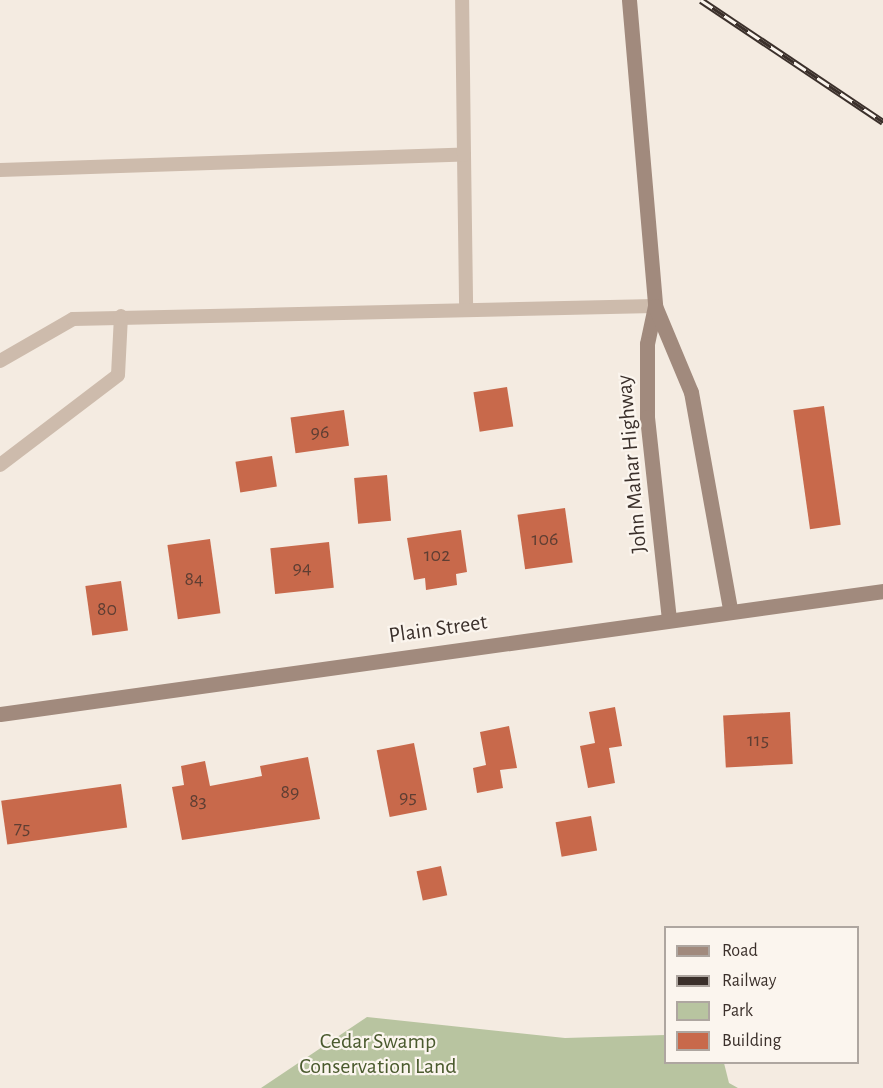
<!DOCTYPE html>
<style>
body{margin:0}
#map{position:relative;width:883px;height:1088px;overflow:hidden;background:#f4ebe1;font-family:"Alegreya Sans",sans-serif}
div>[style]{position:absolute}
.green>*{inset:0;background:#b8c4a0}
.building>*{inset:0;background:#c8694b;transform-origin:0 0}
.lane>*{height:14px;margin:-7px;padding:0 7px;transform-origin:7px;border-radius:7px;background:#cdbbac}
.secondary>*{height:15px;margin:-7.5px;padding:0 7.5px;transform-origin:7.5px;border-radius:7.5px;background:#a18a7d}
.rail>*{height:7px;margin-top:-3.5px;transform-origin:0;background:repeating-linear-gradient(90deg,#fbf5ee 0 14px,#3b302b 0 28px);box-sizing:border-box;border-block:2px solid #3b302b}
span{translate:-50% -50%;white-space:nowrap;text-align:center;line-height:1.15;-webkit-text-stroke:4.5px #fbf5ee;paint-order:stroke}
.number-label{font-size:20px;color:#5e3e33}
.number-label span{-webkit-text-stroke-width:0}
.street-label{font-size:22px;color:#3b302b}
.park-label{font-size:22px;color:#4a5a2e}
.legend{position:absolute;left:664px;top:926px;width:195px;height:138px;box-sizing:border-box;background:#fbf5ee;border:2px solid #aea6a0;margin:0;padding:8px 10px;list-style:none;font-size:18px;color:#3b302b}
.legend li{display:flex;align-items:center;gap:12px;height:30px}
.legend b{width:30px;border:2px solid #aea6a0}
</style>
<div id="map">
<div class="green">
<i style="clip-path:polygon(367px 1017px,565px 1038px,665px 1035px,666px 1062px,724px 1063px,729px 1083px,738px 1088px,261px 1088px)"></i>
</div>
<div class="building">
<i style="left:507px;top:387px;width:40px;height:34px;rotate:81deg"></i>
<i style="left:824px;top:406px;width:120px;height:31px;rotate:82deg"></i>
<i style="left:344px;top:410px;width:36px;height:54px;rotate:82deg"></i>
<i style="left:272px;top:456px;width:31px;height:37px;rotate:81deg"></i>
<i style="left:387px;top:475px;width:46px;height:33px;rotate:85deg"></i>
<i style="left:565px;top:508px;width:55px;height:48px;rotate:82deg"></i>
<i style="clip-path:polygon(461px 530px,467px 572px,456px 574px,457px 585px,426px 590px,425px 578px,414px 580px,407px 538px)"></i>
<i style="left:210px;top:539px;width:75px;height:43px;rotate:82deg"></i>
<i style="left:329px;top:542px;width:46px;height:59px;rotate:84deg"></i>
<i style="left:121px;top:581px;width:50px;height:36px;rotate:82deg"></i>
<i style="clip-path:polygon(615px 707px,622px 746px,609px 748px,615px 783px,588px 788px,580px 746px,595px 743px,589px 712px)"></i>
<i style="left:790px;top:712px;width:52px;height:67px;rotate:87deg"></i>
<i style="clip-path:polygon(509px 726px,517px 768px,500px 770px,503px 788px,477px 793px,473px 768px,486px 765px,480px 732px)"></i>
<i style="left:414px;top:743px;width:68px;height:38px;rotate:79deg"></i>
<i style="clip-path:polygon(308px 757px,320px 819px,182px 840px,172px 787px,184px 785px,181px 766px,205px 761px,210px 786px,262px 776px,260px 766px)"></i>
<i style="left:121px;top:784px;width:44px;height:121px;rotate:82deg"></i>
<i style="left:591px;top:816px;width:35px;height:36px;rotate:80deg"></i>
<i style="left:441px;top:866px;width:30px;height:25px;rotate:78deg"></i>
</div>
<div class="lane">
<i style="left:464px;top:155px;width:152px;rotate:89.2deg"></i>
<i style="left:0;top:170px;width:464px;rotate:-1.9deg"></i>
<i style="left:464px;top:155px;width:155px;rotate:-90.7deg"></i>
<i style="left:0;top:361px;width:84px;rotate:-29.9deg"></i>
<i style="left:73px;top:319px;width:582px;rotate:-1.28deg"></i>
<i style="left:0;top:465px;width:148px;rotate:-37.3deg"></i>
<i style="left:118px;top:375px;width:59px;rotate:-87.1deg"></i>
</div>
<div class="secondary">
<i style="left:629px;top:0;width:307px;rotate:85.1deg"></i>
<i style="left:655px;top:306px;width:39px;rotate:102deg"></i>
<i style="left:647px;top:344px;width:73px;rotate:90deg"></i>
<i style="left:647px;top:417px;width:203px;rotate:83.8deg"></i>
<i style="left:655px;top:306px;width:93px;rotate:67.3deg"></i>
<i style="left:691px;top:392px;width:220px;rotate:79.8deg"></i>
<i style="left:0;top:714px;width:892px;rotate:-7.93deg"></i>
</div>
<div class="rail">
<i style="left:701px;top:0;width:219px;rotate:33.8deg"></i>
</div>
<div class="number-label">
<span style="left:320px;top:432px">96</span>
<span style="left:545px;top:539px">106</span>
<span style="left:437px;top:555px">102</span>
<span style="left:302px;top:568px">94</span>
<span style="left:194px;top:579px">84</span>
<span style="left:107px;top:609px">80</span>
<span style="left:758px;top:740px">115</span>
<span style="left:290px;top:792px">89</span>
<span style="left:408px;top:797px">95</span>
<span style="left:198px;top:801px">83</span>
<span style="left:22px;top:828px">75</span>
</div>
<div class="street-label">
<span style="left:632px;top:464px;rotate:-95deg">John Mahar Highway</span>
<span style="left:438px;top:629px;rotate:-8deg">Plain Street</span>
</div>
<div class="park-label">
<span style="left:378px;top:1054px">Cedar Swamp<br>Conservation Land</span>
</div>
<ul class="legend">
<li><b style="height:8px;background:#a18a7d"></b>Road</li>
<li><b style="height:8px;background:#3b302b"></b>Railway</li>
<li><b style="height:16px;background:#b8c4a0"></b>Park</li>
<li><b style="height:16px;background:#c8694b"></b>Building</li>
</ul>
</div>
